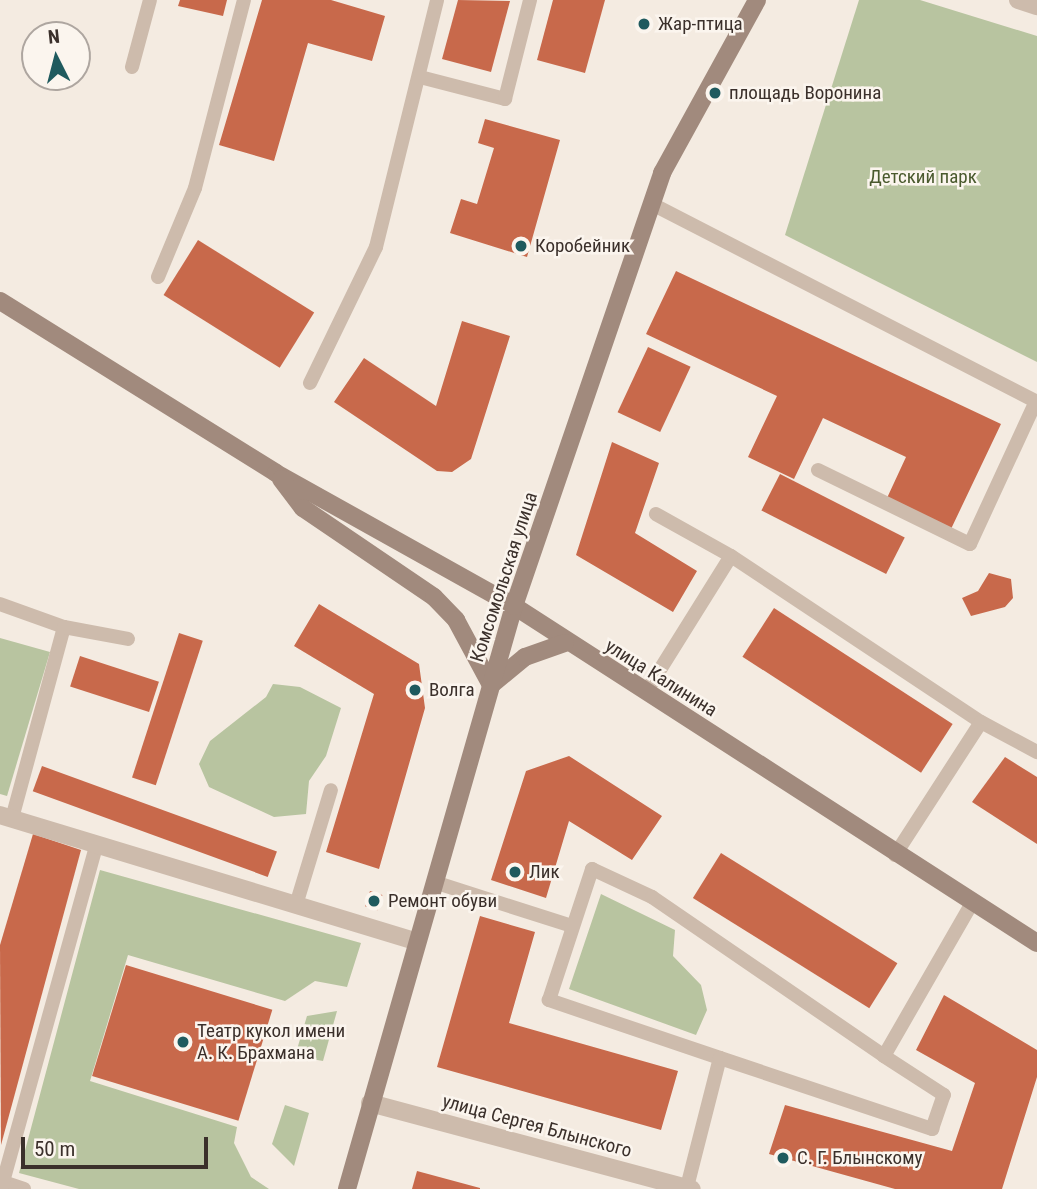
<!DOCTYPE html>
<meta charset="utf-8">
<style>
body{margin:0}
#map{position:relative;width:1037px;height:1189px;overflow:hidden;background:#f4ebe1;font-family:"Roboto Condensed",sans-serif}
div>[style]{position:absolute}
.green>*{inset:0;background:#b8c4a0}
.building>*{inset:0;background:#c8694b;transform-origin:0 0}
.lane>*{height:14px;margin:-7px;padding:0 7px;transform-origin:7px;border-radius:7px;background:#cdbbac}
.street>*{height:18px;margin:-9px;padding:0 9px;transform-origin:9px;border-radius:9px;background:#cdbbac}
.secondary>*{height:18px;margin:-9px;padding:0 9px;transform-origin:9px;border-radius:9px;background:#a18a7d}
.dots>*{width:19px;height:19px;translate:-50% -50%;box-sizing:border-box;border:4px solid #fbf5ee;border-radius:50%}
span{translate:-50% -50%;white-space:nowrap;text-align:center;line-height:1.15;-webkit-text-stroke:5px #fbf5ee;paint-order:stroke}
.poi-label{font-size:19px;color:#3b302b}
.left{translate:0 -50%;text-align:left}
.park-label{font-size:19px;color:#4a5a2e}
.street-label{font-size:19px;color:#3b302b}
.north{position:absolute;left:21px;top:21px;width:70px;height:70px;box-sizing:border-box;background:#fbf5ee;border:2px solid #aea6a0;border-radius:50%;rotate:354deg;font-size:19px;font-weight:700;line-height:28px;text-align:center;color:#3b302b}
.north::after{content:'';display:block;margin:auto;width:24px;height:32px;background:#1f5a5e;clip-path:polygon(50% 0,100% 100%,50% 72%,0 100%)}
.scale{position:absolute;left:21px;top:1137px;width:187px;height:32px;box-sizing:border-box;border:4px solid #3b302b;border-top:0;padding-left:9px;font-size:21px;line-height:24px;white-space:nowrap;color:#3b302b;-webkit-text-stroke:5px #fbf5ee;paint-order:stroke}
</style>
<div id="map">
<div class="green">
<i style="clip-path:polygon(859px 0,920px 0,1037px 36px,1037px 362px,785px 235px)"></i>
<i style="clip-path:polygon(0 638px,50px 652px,7px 796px,0 794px)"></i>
<i style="clip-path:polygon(273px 684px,300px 687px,341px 708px,326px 756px,309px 781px,306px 814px,274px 817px,209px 787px,199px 764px,210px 741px,266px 697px)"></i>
<i style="clip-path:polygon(100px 870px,361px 943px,347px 987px,315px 981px,285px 1001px,128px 955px,90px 1081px,237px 1127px,234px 1143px,251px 1177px,269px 1189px,79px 1189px,19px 1173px)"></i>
<i style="clip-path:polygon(601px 894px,675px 930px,673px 956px,701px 985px,707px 1010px,696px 1035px,569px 989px)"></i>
<i style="clip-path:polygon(337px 1011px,323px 1061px,295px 1056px,307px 1016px)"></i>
<i style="clip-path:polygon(285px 1105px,309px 1113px,294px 1166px,272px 1144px)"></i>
</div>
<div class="building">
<i style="clip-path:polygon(180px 0,227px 0,223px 16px,178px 6px)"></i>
<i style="clip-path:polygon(262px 0,331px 0,385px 16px,372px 61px,308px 43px,274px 161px,219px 145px)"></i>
<i style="clip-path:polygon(458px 0,510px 1px,491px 72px,442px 59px)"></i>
<i style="clip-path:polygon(553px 0,605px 0,585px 73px,537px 60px)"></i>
<i style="clip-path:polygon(485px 119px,560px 140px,527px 257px,450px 233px,461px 199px,477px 204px,494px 148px,478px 143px)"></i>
<i style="left:198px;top:240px;width:137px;height:65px;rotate:32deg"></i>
<i style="clip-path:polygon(676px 271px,1001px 424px,951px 529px,887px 498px,906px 457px,823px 418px,794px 479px,748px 457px,777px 396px,646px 334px)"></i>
<i style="clip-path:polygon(462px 321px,510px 336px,471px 459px,452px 472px,437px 471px,334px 402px,364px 358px,436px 406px)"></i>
<i style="left:648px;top:347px;width:47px;height:72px;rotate:25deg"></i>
<i style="clip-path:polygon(612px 442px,659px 463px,635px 533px,697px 571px,673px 612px,576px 555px)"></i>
<i style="left:780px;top:474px;width:140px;height:41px;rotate:27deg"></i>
<i style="clip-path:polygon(989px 573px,1011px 579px,1013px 598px,1005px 607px,971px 616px,962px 598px,978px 591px)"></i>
<i style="clip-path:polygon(319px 604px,419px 664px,425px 708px,379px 869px,326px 852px,374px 694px,294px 646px)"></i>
<i style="left:774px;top:608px;width:213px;height:58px;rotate:33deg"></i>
<i style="left:179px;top:633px;width:25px;height:152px;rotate:18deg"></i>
<i style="left:80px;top:656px;width:83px;height:32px;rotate:18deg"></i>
<i style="clip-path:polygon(569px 756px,662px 816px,632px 860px,569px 821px,546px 898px,491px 880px,526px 771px)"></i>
<i style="clip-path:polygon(1005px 757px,1037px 777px,1037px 844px,972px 802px)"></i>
<i style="left:42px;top:766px;width:250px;height:27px;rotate:20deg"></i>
<i style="clip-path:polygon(33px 834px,81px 850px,1px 1145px,0 945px)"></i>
<i style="left:721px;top:853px;width:208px;height:53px;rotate:32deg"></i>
<i style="left:370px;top:891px;width:13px;height:16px;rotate:18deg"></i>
<i style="clip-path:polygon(480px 916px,535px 932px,509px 1023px,678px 1071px,661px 1130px,437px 1067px)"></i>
<i style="left:126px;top:965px;width:153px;height:116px;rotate:17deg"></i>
<i style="clip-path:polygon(944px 995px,1037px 1050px,1037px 1077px,1002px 1189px,895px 1189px,769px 1154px,785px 1105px,952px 1151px,975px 1083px,916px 1050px)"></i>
<i style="clip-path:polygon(417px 1171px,480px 1188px,480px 1189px,412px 1189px)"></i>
</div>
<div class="lane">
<i style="left:132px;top:67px;width:69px;rotate:-75deg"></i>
<i style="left:420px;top:77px;width:88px;rotate:14.5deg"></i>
<i style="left:505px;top:99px;width:102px;rotate:-75.8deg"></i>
<i style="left:652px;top:204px;width:433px;rotate:27.2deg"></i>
<i style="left:158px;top:277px;width:96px;rotate:-67.4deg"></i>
<i style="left:195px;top:188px;width:194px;rotate:-75.4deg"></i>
<i style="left:310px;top:383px;width:151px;rotate:-64.1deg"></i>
<i style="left:376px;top:247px;width:254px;rotate:-76.1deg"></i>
<i style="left:818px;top:470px;width:169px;rotate:26deg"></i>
<i style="left:970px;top:544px;width:157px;rotate:-65.2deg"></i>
<i style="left:731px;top:556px;width:300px;rotate:33.6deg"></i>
<i style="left:0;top:604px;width:68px;rotate:19.8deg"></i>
<i style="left:64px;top:627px;width:199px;rotate:105.2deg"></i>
<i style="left:64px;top:627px;width:65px;rotate:10.6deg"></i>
<i style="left:646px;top:692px;width:160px;rotate:-58deg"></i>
<i style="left:731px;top:556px;width:86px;rotate:-150.8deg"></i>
<i style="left:895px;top:855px;width:158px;rotate:-57.1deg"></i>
<i style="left:981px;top:722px;width:64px;rotate:28.2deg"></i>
<i style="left:434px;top:882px;width:142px;rotate:17.7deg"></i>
<i style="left:296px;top:905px;width:120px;rotate:-73.1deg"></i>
<i style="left:720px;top:1058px;width:181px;rotate:-161.3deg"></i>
<i style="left:549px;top:1000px;width:138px;rotate:-71.8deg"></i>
<i style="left:592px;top:869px;width:66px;rotate:25deg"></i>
<i style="left:652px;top:897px;width:281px;rotate:34.4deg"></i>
<i style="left:3px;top:1182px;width:22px;rotate:18deg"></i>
<i style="left:687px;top:1187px;width:133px;rotate:-75.7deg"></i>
<i style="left:720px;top:1058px;width:224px;rotate:18.5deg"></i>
<i style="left:932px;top:1129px;width:36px;rotate:-71deg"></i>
<i style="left:944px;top:1095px;width:72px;rotate:-147deg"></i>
<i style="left:884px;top:1056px;width:174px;rotate:-60.1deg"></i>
<i style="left:1px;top:1189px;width:358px;rotate:-74.5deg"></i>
</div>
<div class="street">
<i style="left:1018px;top:0;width:20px;rotate:18deg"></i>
<i style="left:0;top:815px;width:436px;rotate:16.9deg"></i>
<i style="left:370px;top:1103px;width:333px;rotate:15deg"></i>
</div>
<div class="secondary">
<i style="left:0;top:301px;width:325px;rotate:31.9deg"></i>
<i style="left:276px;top:473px;width:273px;rotate:29.2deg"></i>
<i style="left:514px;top:606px;width:622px;rotate:32.8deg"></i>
<i style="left:281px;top:479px;width:36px;rotate:53deg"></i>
<i style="left:303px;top:508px;width:158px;rotate:34.2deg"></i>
<i style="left:434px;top:597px;width:32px;rotate:46deg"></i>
<i style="left:456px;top:620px;width:74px;rotate:61.7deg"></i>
<i style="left:491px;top:685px;width:44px;rotate:-39.5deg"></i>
<i style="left:525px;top:657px;width:42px;rotate:-19.3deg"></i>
<i style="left:347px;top:1189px;width:606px;rotate:-74.02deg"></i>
<i style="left:514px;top:606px;width:458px;rotate:-71.1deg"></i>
<i style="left:662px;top:173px;width:197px;rotate:-61.2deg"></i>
</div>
<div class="dots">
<i style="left:644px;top:24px;background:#1f5a5e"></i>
<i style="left:715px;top:93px;background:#1f5a5e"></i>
<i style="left:521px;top:246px;background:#1f5a5e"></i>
<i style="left:415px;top:690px;background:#1f5a5e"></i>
<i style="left:515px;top:872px;background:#1f5a5e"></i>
<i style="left:374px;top:901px;background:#1f5a5e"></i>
<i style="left:183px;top:1042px;background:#1f5a5e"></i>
<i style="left:783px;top:1158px;background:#1f5a5e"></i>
</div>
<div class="poi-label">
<span class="left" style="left:658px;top:24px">Жар-птица</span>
<span class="left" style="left:729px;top:93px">площадь Воронина</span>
<span class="left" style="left:535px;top:246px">Коробейник</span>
<span class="left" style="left:429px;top:690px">Волга</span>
<span class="left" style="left:529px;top:872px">Лик</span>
<span class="left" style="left:388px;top:901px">Ремонт обуви</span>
<span class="left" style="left:197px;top:1042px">Театр кукол имени<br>А. К. Брахмана</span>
<span class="left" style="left:797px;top:1158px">С. Г. Блынскому</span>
</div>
<div class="park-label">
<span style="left:923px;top:177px">Детский парк</span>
</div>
<div class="street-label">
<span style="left:504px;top:577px;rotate:-72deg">Комсомольская улица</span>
<span style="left:661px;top:678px;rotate:32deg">улица Калинина</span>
<span style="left:537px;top:1126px;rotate:15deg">улица Сергея Блынского</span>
</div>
<div class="north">N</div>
<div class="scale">50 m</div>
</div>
